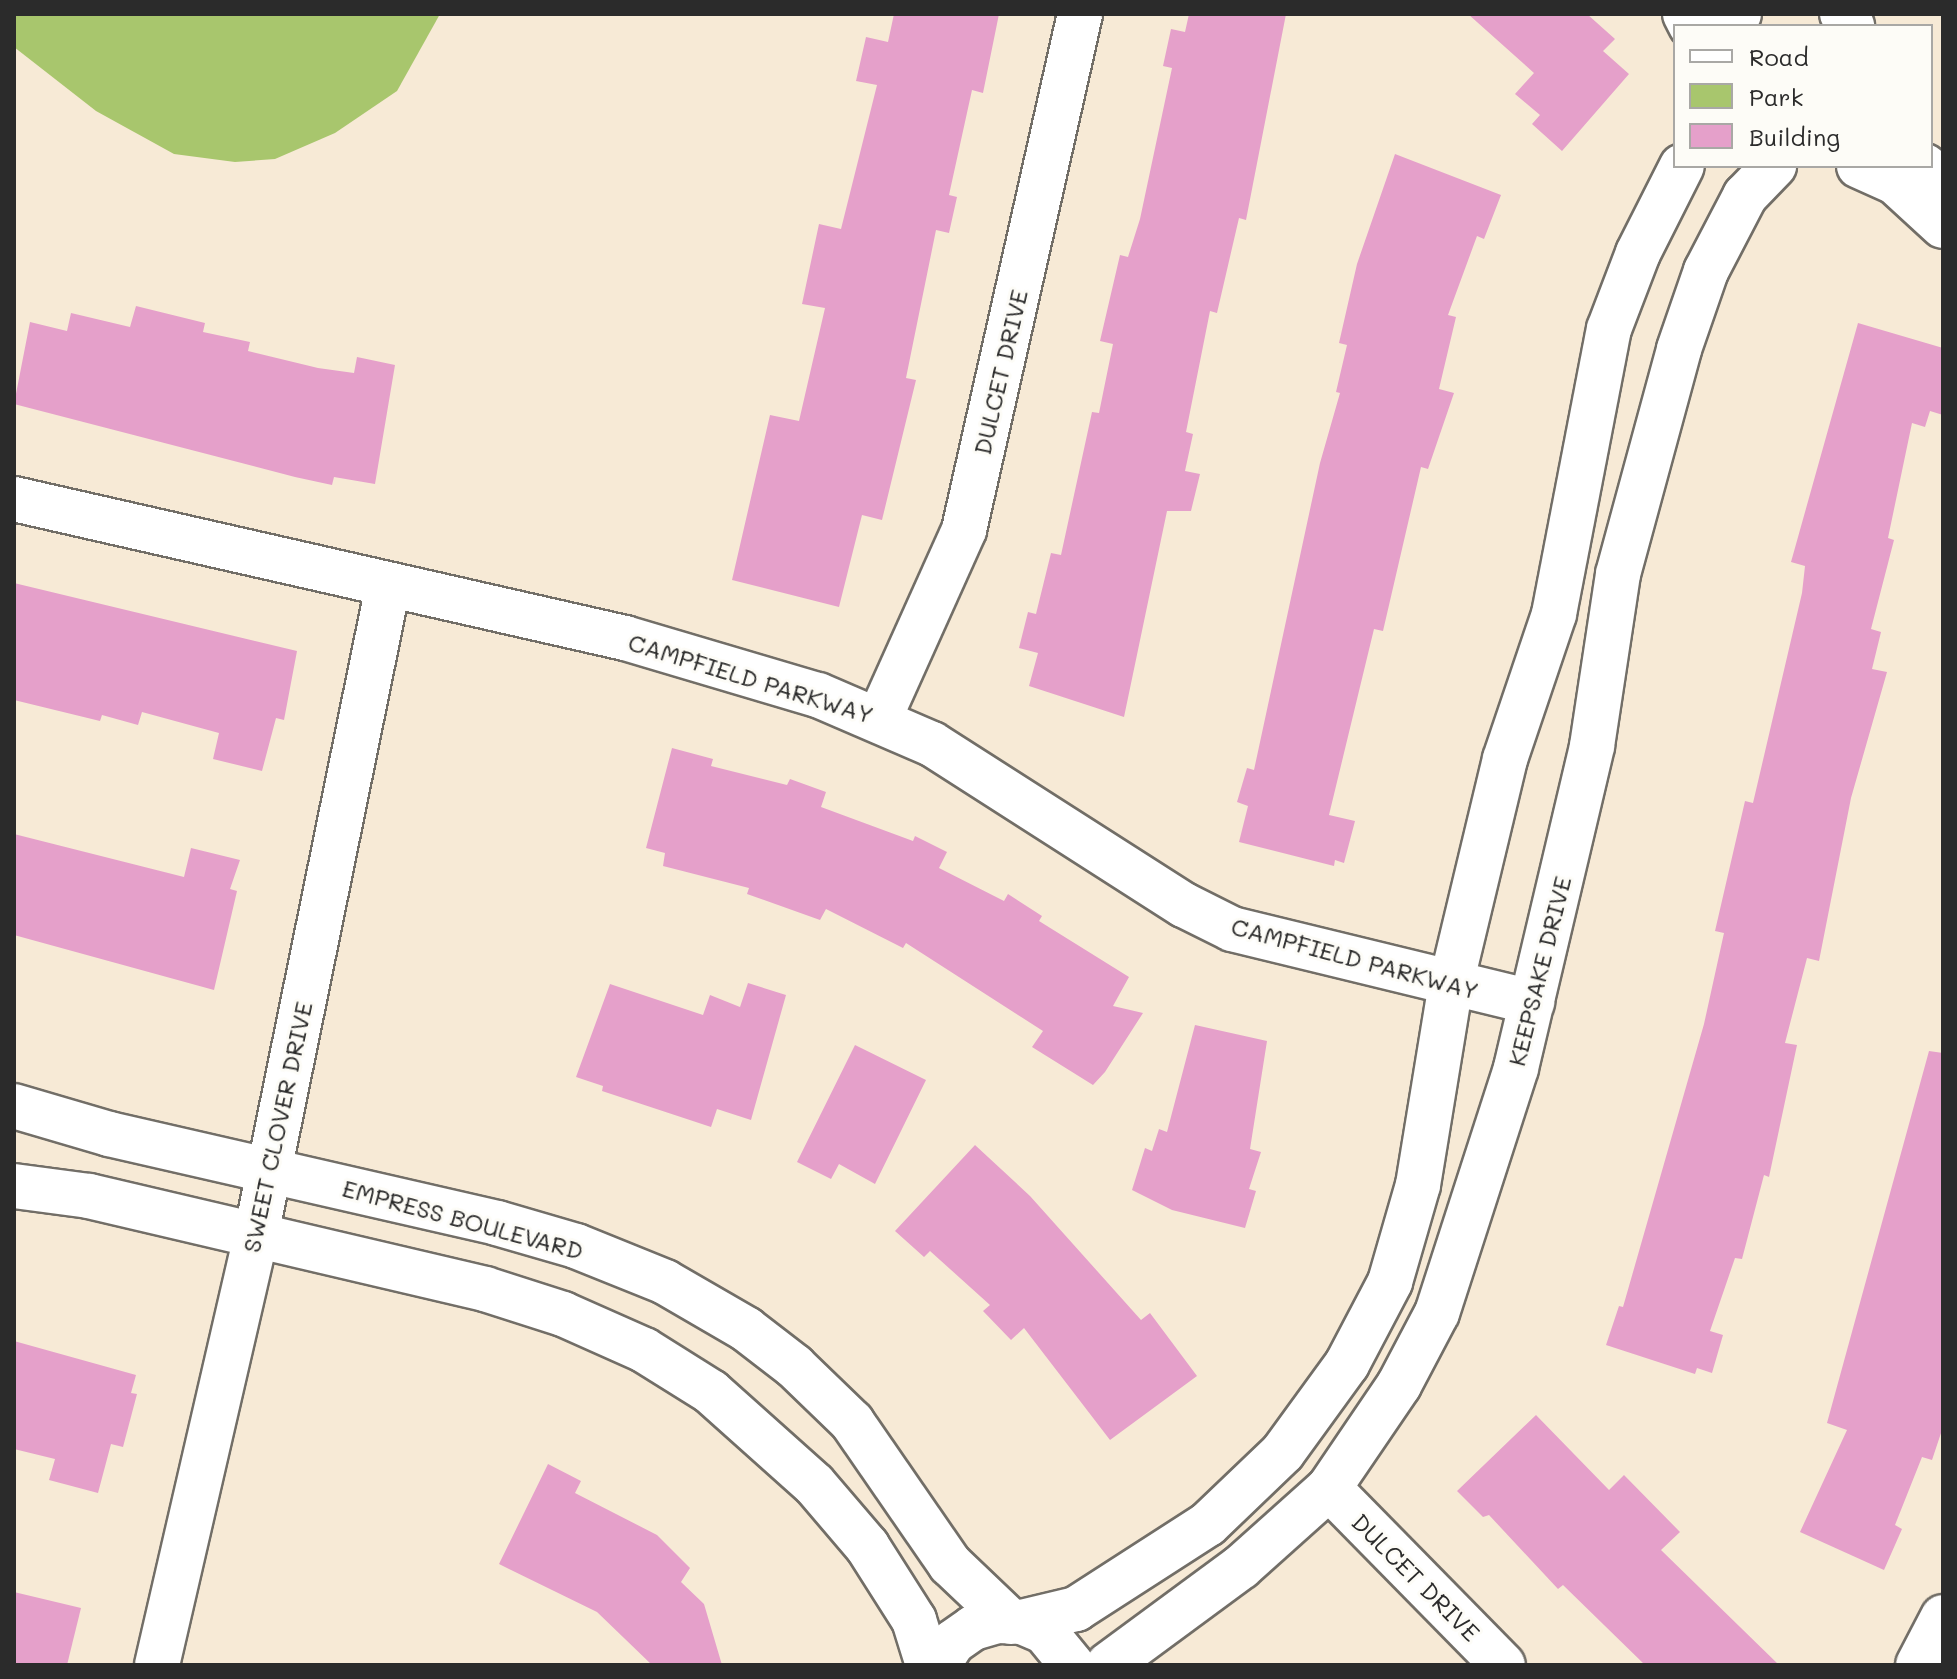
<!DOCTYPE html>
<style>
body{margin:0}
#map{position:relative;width:1957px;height:1679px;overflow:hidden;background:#f7ead6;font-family:Mali,sans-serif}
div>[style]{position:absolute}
.green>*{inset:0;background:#a8c66d}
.building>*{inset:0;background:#e5a0ca}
.roads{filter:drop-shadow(2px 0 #726e67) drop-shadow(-2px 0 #726e67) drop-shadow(0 2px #726e67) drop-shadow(0 -2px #726e67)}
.street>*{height:44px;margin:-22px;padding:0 22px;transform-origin:22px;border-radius:22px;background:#fff}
span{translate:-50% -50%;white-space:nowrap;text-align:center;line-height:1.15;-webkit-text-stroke:6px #fdfcf7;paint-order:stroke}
.street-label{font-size:24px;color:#2b2b2b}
.frame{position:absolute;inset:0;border:16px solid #2b2b2b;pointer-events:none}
.legend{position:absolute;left:1673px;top:24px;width:260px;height:144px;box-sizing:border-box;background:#fdfcf7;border:2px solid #a9a8a5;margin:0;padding:10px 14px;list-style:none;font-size:24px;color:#2b2b2b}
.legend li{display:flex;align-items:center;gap:16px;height:40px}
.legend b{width:40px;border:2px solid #a9a8a5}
</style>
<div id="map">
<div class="green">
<i style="clip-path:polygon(14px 14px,440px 14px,397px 91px,335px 133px,275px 159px,235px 162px,174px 154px,96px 111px,14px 47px)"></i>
</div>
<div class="building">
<i style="clip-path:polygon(894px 14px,999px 14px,983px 93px,972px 90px,949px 195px,957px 197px,949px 233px,936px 230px,906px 378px,916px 380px,882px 520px,862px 515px,839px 607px,732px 580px,770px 415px,799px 421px,825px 308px,802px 304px,819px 224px,841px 229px,877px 85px,856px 81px,866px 37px,888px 42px)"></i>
<i style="clip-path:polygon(1189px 14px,1286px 14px,1246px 220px,1239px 218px,1217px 313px,1210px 311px,1186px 432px,1193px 434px,1185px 471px,1200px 474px,1191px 511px,1167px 511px,1124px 717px,1029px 686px,1038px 653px,1019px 648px,1028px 612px,1036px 614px,1051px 553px,1061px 555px,1092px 412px,1099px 413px,1113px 344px,1100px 341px,1120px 255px,1128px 257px,1140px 219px,1172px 68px,1163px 66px,1171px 29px,1185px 32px)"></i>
<i style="clip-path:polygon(1468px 14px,1587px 14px,1615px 39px,1603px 51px,1629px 74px,1562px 151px,1532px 124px,1540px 115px,1515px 94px,1534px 73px)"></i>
<i style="clip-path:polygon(1395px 154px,1501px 195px,1484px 239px,1477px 236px,1448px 315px,1456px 317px,1439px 389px,1454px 393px,1428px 469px,1421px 467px,1383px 631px,1374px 629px,1329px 815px,1355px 821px,1344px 863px,1335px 860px,1334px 866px,1239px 842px,1248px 806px,1237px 802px,1247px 768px,1254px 770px,1320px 463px,1340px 393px,1336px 392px,1347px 345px,1339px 343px,1357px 264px)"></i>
<i style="clip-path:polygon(136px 306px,205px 323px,203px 332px,250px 342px,248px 351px,318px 368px,354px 373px,357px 357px,395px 365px,375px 484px,334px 477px,332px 485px,295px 477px,14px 404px,30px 322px,67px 331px,71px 313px,130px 327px)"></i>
<i style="clip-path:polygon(1858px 323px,1943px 348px,1943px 415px,1930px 411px,1925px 427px,1912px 423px,1888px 538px,1894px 540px,1871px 629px,1881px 632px,1872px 669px,1887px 672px,1851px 798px,1819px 961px,1807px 958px,1785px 1043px,1797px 1045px,1769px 1177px,1764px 1175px,1742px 1259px,1735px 1258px,1710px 1331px,1723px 1335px,1712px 1373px,1697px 1368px,1695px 1374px,1606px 1345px,1619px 1306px,1623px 1307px,1704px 1024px,1724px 933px,1715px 931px,1745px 801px,1753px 803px,1802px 593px,1805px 566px,1791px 562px)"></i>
<i style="clip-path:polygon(14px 583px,297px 651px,284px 720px,276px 718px,262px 771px,213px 759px,219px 733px,142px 712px,138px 725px,102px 715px,100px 721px,14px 700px)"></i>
<i style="clip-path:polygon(672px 748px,713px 759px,711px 766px,787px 785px,790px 779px,826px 792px,821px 807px,913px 841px,915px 836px,947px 852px,939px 868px,1004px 901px,1008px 894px,1042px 916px,1039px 921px,1129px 977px,1113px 1006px,1143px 1013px,1105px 1072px,1093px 1085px,1032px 1047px,1043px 1031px,906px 943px,903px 948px,826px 909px,820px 920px,747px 894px,749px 888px,663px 866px,665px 853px,646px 848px)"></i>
<i style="clip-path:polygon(14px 834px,184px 877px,191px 848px,240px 860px,230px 889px,237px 891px,214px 990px,14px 935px)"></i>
<i style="clip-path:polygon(748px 983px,786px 995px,751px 1120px,717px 1109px,711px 1127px,602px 1091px,603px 1086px,576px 1077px,610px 984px,703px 1015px,710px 995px,740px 1007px)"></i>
<i style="clip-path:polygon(1195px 1025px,1267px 1041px,1250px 1149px,1261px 1152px,1249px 1189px,1256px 1191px,1245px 1228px,1172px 1210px,1132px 1190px,1145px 1148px,1152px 1151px,1159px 1129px,1167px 1132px)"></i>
<i style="clip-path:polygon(855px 1045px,926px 1080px,875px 1184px,839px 1164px,831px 1179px,797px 1162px)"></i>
<i style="clip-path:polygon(1929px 1051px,1943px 1053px,1943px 1427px,1932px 1460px,1922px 1457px,1895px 1525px,1902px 1529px,1884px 1570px,1800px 1532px,1847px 1430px,1827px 1423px)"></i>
<i style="clip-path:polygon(975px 1145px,1030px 1196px,1141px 1320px,1150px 1313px,1197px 1376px,1110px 1440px,1024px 1328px,1011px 1340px,983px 1311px,990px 1305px,930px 1251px,924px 1257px,895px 1231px)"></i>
<i style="clip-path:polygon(14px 1341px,136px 1375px,131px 1393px,137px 1394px,123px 1447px,111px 1444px,98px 1493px,49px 1480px,55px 1459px,14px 1449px)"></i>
<i style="clip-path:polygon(1536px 1415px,1609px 1490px,1624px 1475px,1680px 1532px,1661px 1550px,1779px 1665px,1645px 1665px,1563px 1585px,1558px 1589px,1489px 1515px,1483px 1517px,1457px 1491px)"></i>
<i style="clip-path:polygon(548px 1464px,581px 1481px,575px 1493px,657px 1535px,690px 1568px,681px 1582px,704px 1604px,722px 1665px,652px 1665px,597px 1612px,499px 1564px)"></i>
<i style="clip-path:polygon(14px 1592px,81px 1608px,67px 1665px,14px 1665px)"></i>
</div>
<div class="roads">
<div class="street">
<i style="left:1685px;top:14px;width:13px;rotate:63deg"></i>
<i style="left:1842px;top:14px;width:16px;rotate:50deg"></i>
<i style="left:1728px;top:26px;width:16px;rotate:-47deg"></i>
<i style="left:1859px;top:166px;width:39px;rotate:24deg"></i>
<i style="left:1895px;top:182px;width:65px;rotate:42.5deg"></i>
<i style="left:1925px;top:166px;width:25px;rotate:43deg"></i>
<i style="left:14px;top:499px;width:627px;rotate:12.82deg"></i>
<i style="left:625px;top:638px;width:201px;rotate:16.5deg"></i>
<i style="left:818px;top:695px;width:124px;rotate:23.3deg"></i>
<i style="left:932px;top:744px;width:299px;rotate:32.6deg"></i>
<i style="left:1184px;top:905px;width:54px;rotate:26.6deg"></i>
<i style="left:1232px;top:929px;width:309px;rotate:13.7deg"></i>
<i style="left:880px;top:717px;width:205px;rotate:-65.8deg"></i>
<i style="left:964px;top:530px;width:529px;rotate:-77.33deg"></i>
<i style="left:14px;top:1106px;width:99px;rotate:16.4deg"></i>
<i style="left:109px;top:1134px;width:398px;rotate:12.9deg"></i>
<i style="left:497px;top:1223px;width:82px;rotate:16.2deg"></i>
<i style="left:576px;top:1246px;width:96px;rotate:22deg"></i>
<i style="left:665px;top:1282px;width:94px;rotate:30.1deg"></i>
<i style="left:746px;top:1329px;width:61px;rotate:37.6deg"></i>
<i style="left:794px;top:1366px;width:81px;rotate:44deg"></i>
<i style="left:852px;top:1422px;width:173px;rotate:55.4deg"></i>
<i style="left:950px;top:1564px;width:84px;rotate:43.6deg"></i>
<i style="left:14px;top:1186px;width:76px;rotate:7.6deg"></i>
<i style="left:89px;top:1196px;width:407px;rotate:13.2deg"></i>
<i style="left:485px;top:1289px;width:82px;rotate:17.8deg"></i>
<i style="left:563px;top:1314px;width:89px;rotate:24deg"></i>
<i style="left:644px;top:1350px;width:79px;rotate:32.1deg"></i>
<i style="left:711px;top:1392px;width:138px;rotate:41.8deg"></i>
<i style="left:814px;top:1484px;width:82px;rotate:49.5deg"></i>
<i style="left:867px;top:1546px;width:88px;rotate:57.6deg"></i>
<i style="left:914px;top:1620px;width:47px;rotate:72.7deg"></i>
<i style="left:1329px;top:1488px;width:248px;rotate:45.5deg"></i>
<i style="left:1022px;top:1622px;width:56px;rotate:-13.5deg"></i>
<i style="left:1076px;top:1609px;width:157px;rotate:-32.8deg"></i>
<i style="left:1208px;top:1524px;width:104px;rotate:-43.8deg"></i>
<i style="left:1283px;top:1452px;width:109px;rotate:-54deg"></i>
<i style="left:1347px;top:1364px;width:93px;rotate:-62.3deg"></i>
<i style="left:1390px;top:1282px;width:101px;rotate:-73.9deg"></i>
<i style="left:1418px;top:1185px;width:204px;rotate:-80.7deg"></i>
<i style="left:1451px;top:984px;width:231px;rotate:-76.5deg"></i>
<i style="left:1505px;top:759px;width:153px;rotate:-71.3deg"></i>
<i style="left:1554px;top:614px;width:290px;rotate:-79.1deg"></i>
<i style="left:1609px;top:329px;width:81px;rotate:-69.1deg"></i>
<i style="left:1638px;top:253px;width:97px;rotate:-63.2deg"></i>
<i style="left:157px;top:1665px;width:441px;rotate:-77deg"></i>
<i style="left:256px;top:1235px;width:662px;rotate:-78.5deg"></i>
<i style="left:938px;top:1665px;width:27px;rotate:-57deg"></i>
<i style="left:953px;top:1642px;width:24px;rotate:-35deg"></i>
<i style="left:973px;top:1628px;width:25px;rotate:-16deg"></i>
<i style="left:997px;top:1621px;width:25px;rotate:2deg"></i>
<i style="left:1022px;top:1622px;width:25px;rotate:23deg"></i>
<i style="left:1045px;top:1632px;width:43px;rotate:50.7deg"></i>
<i style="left:1108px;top:1665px;width:165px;rotate:-36.4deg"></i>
<i style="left:1241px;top:1567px;width:118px;rotate:-41.9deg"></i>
<i style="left:1329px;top:1488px;width:125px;rotate:-55.8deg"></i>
<i style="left:1399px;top:1385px;width:81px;rotate:-62.2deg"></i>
<i style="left:1437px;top:1313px;width:257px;rotate:-72.1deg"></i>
<i style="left:1516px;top:1068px;width:331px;rotate:-76.7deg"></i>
<i style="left:1592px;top:746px;width:174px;rotate:-81.4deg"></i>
<i style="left:1618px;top:574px;width:233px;rotate:-74.8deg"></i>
<i style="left:1679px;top:349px;width:83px;rotate:-70.9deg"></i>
<i style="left:1706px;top:271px;width:85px;rotate:-62.5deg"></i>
<i style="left:1745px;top:196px;width:42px;rotate:-46deg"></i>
<i style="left:1918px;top:1665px;width:54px;rotate:-62.5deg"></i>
</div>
</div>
<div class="street-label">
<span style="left:1000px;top:372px;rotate:-77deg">DULCET DRIVE</span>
<span style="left:751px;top:678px;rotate:17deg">CAMPFIELD PARKWAY</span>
<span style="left:1355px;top:958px;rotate:15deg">CAMPFIELD PARKWAY</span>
<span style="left:1539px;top:971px;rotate:-76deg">KEEPSAKE DRIVE</span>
<span style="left:277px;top:1127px;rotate:-78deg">SWEET CLOVER DRIVE</span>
<span style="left:463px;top:1219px;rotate:15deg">EMPRESS BOULEVARD</span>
<span style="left:1416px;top:1577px;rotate:45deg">DULCET DRIVE</span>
</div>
<div class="frame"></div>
<ul class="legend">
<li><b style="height:10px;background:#fff"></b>Road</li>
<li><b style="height:22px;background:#a8c66d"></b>Park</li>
<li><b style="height:22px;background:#e5a0ca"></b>Building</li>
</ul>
</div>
